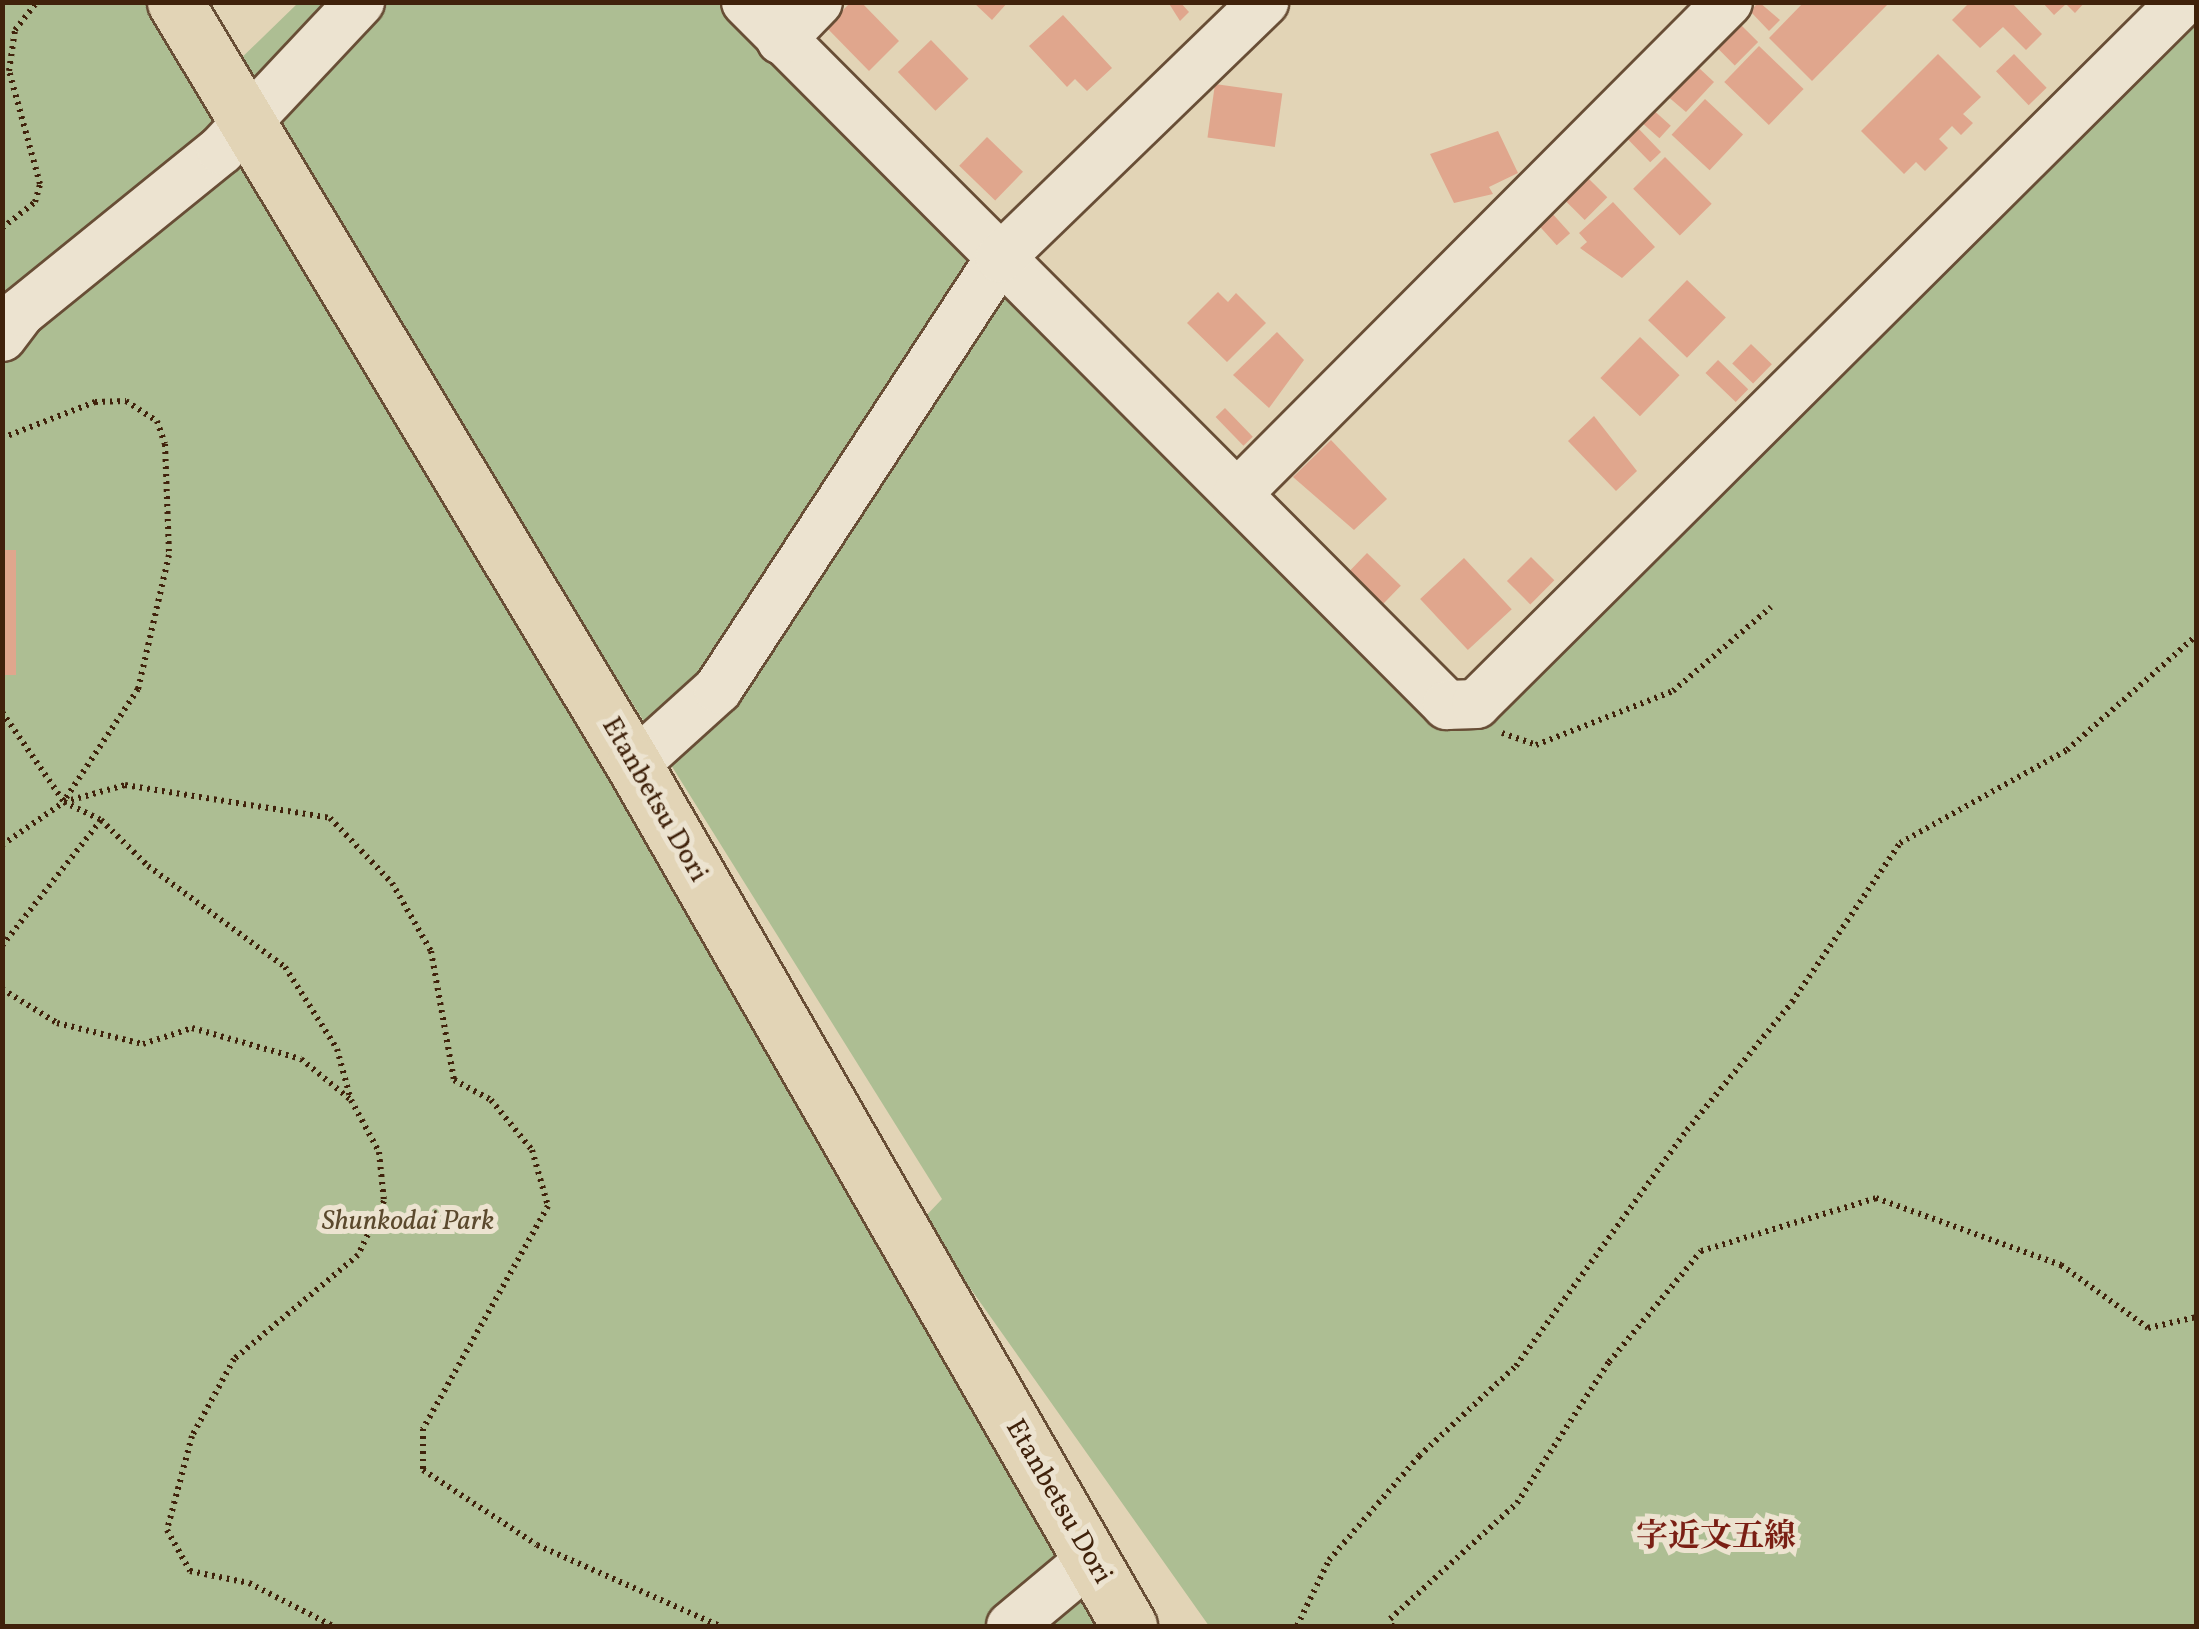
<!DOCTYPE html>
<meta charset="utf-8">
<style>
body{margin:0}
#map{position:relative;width:2199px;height:1629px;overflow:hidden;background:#e2d4b6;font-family:Vollkorn,"Noto Serif JP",serif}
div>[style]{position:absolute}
.green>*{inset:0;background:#adbe93}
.building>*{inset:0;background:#e0a68d;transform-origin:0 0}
.path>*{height:6px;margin-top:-3px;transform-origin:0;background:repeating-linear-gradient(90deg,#40220b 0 2.5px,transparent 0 7.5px)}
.roads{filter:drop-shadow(2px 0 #684e36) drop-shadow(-2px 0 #684e36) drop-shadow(0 2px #684e36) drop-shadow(0 -2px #684e36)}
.minor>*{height:48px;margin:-24px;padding:0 24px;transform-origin:24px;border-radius:24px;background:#ece3d0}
.major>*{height:55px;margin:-27.5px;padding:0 27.5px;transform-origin:27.5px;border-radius:27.5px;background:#e2d4b6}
span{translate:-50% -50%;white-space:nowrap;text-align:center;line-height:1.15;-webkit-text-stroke:10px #ece3d0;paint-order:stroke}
.street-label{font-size:28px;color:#40220b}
.park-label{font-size:28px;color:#5b492d;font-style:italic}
.quarter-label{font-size:32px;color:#7a1f14;font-weight:700}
.frame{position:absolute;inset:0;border:5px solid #40220b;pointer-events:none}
</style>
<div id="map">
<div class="green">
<i style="clip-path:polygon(3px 3px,155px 3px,1114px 1626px,3px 1626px)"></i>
<i style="clip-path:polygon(298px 3px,741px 3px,1433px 713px,2149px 3px,2196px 3px,2196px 1626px,1209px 1626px,922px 1220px,942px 1199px,234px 65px)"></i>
</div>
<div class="building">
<i style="clip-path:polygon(851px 2px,861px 2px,899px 41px,869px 71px,826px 27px)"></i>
<i style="clip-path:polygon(973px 2px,1008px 2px,992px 20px)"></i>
<i style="clip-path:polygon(1168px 2px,1180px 2px,1189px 12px,1180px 21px)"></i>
<i style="clip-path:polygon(1759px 2px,1780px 20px,1769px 31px,1750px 11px)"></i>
<i style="clip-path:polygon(1804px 2px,1890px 2px,1812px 81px,1769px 38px)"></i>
<i style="clip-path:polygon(1970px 2px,2011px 2px,2042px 34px,2026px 50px,2003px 27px,1980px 48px,1952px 20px)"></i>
<i style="clip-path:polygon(2042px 2px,2085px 2px,2075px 13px,2066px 4px,2054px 15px)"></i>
<i style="clip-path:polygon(1063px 15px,1112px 68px,1087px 91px,1075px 79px,1067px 87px,1029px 46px)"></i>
<i style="left:1739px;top:23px;width:27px;height:33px;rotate:45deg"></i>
<i style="left:931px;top:40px;width:54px;height:46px;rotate:46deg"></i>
<i style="left:1759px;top:46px;width:62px;height:50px;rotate:44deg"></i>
<i style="clip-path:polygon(1938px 54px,1981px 97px,1963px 114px,1973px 123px,1961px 135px,1952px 126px,1939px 139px,1948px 148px,1925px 171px,1916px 162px,1904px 174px,1861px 131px)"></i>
<i style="left:2014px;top:54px;width:47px;height:25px;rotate:46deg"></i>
<i style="clip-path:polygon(1699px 68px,1714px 82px,1686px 112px,1666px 95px)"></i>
<i style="left:1215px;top:84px;width:68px;height:54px;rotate:8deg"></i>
<i style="left:1705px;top:99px;width:52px;height:49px;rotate:43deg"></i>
<i style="left:1650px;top:107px;width:28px;height:17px;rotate:42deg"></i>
<i style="left:1636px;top:126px;width:36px;height:15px;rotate:46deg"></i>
<i style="clip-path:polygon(1498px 131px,1518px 173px,1489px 187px,1493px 194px,1454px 203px,1430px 154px)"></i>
<i style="left:987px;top:137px;width:50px;height:40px;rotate:44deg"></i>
<i style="left:1665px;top:157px;width:66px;height:45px;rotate:45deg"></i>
<i style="left:1584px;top:174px;width:33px;height:32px;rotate:45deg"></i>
<i style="clip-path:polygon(1613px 202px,1655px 247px,1622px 278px,1580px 248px,1587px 242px,1579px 233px)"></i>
<i style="left:1550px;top:211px;width:30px;height:18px;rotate:48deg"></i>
<i style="left:1687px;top:280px;width:54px;height:56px;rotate:44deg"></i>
<i style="clip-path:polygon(1218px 292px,1228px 302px,1236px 293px,1266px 323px,1227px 362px,1187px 323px)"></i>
<i style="clip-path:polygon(1277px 332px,1304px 360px,1269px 408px,1233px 375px)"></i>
<i style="left:1640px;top:337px;width:55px;height:57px;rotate:44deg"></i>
<i style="left:1751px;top:344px;width:29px;height:27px;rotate:44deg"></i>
<i style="left:1718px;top:360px;width:42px;height:18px;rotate:44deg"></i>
<i style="left:1225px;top:408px;width:40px;height:13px;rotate:46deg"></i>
<i style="clip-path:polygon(1594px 416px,1637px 471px,1616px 491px,1568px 441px)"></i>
<i style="clip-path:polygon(1331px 440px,1387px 499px,1354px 530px,1293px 477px)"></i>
<i style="left:2px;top:550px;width:14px;height:125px"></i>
<i style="left:1367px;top:553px;width:47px;height:35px;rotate:44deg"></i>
<i style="left:1531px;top:557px;width:33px;height:34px;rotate:45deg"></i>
<i style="left:1464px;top:558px;width:70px;height:60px;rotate:47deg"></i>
</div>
<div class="path">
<i style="left:2px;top:228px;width:42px;rotate:-38.2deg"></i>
<i style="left:35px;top:202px;width:19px;rotate:-74deg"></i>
<i style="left:40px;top:184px;width:117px;rotate:-105.3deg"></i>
<i style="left:9px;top:71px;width:41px;rotate:-81.7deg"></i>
<i style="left:15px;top:30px;width:36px;rotate:-52deg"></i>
<i style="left:2px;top:438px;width:100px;rotate:-21.2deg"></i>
<i style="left:95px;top:402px;width:31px;rotate:-2deg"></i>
<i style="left:126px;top:401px;width:37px;rotate:33deg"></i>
<i style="left:157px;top:421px;width:24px;rotate:71deg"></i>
<i style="left:165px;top:444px;width:111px;rotate:87.9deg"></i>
<i style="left:169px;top:555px;width:138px;rotate:103deg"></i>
<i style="left:138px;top:689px;width:134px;rotate:123.5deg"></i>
<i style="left:2px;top:712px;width:109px;rotate:55.4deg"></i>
<i style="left:64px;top:802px;width:41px;rotate:25.9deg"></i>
<i style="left:101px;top:820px;width:160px;rotate:128.2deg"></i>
<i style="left:1502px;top:733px;width:36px;rotate:19deg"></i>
<i style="left:1536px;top:745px;width:147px;rotate:-21.5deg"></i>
<i style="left:1673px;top:691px;width:129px;rotate:-40.6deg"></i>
<i style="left:101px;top:820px;width:66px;rotate:44.4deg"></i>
<i style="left:148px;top:866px;width:170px;rotate:36.4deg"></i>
<i style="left:285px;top:967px;width:97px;rotate:57.6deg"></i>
<i style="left:337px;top:1049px;width:50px;rotate:74.8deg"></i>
<i style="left:2px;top:845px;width:75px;rotate:-34.7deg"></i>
<i style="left:64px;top:802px;width:63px;rotate:-15.6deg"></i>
<i style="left:125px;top:785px;width:208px;rotate:9.1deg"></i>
<i style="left:330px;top:818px;width:90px;rotate:46.4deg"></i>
<i style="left:392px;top:883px;width:78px;rotate:60.2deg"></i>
<i style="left:431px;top:951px;width:131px;rotate:79.9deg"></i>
<i style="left:454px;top:1080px;width:42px;rotate:28.4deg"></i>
<i style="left:491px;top:1100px;width:65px;rotate:50.6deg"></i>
<i style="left:532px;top:1150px;width:58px;rotate:74.1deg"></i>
<i style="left:548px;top:1206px;width:256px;rotate:119.3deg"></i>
<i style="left:423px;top:1429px;width:41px;rotate:90deg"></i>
<i style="left:423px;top:1470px;width:136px;rotate:33.3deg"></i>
<i style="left:537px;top:1545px;width:200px;rotate:23.9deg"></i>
<i style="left:2px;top:989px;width:65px;rotate:31.7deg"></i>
<i style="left:57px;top:1023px;width:89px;rotate:13.7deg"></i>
<i style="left:143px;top:1044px;width:52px;rotate:-18.1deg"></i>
<i style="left:192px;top:1028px;width:113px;rotate:15.9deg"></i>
<i style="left:301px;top:1059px;width:65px;rotate:39.4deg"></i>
<i style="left:351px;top:1100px;width:59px;rotate:61.7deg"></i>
<i style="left:379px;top:1152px;width:49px;rotate:84.2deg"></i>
<i style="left:384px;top:1201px;width:60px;rotate:115.7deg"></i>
<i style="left:358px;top:1255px;width:162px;rotate:140deg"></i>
<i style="left:234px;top:1359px;width:88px;rotate:118.6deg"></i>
<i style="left:192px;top:1436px;width:97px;rotate:104.9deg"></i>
<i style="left:167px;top:1530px;width:47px;rotate:60.7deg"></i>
<i style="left:190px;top:1571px;width:60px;rotate:11.5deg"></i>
<i style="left:249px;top:1583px;width:94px;rotate:27.1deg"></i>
<i style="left:1297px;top:1626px;width:73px;rotate:-64.1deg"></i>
<i style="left:1329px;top:1560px;width:138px;rotate:-49.1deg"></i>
<i style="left:1419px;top:1456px;width:132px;rotate:-42.9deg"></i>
<i style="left:1516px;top:1366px;width:291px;rotate:-54.1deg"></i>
<i style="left:1687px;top:1130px;width:166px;rotate:-50.6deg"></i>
<i style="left:1792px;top:1002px;width:192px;rotate:-55.8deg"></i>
<i style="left:1900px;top:843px;width:191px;rotate:-29.1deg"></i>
<i style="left:2067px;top:750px;width:172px;rotate:-41.5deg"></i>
<i style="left:1392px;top:1626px;width:7px;rotate:-106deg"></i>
<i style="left:1390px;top:1619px;width:172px;rotate:-42.4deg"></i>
<i style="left:1517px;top:1503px;width:168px;rotate:-56.9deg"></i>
<i style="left:1609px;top:1362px;width:144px;rotate:-50.3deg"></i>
<i style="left:1701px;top:1251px;width:183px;rotate:-16.8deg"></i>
<i style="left:1876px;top:1198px;width:197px;rotate:19.9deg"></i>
<i style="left:2061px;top:1265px;width:107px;rotate:35.9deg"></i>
<i style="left:2148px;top:1328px;width:49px;rotate:-12.9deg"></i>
</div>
<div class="roads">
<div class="minor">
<i style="left:746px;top:2px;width:993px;rotate:45.08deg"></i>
<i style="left:1447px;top:705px;width:29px;rotate:-2deg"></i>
<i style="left:1476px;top:704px;width:996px;rotate:-44.84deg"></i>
<i style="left:781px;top:40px;width:53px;rotate:-45.8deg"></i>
<i style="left:2px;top:337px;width:31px;rotate:-53deg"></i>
<i style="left:21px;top:312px;width:257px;rotate:-39deg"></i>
<i style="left:221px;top:150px;width:203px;rotate:-46.8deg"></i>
<i style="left:1237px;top:494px;width:695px;rotate:-45.06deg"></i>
<i style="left:634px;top:765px;width:113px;rotate:-42.1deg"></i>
<i style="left:718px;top:689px;width:515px;rotate:-56.8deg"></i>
<i style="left:1000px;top:258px;width:368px;rotate:-44.1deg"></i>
<i style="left:1011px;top:1626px;width:104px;rotate:-39.9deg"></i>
</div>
<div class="major">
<i style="left:175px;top:2px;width:890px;rotate:58.97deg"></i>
<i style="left:634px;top:765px;width:993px;rotate:60.1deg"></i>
</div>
</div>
<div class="street-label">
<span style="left:654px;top:800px;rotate:60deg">Etanbetsu Dori</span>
<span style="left:1058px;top:1502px;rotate:60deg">Etanbetsu Dori</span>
</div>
<div class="park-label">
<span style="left:408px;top:1222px">Shunkodai Park</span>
</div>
<div class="quarter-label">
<span style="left:1716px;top:1538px">字近文五線</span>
</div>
<div class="frame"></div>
</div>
